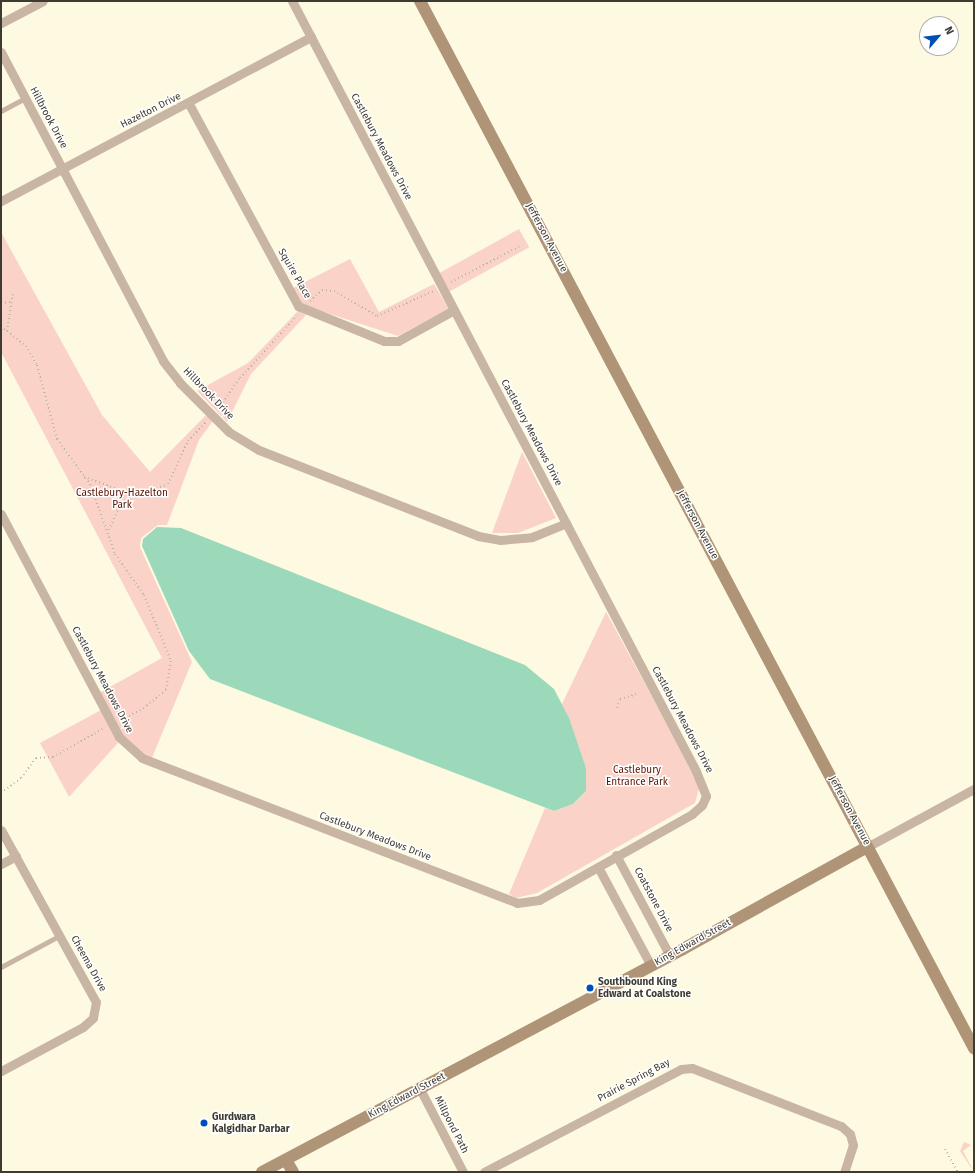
<!DOCTYPE html>
<style>
body{margin:0}
#map{position:relative;width:975px;height:1173px;overflow:hidden;background:#fefae1;font-family:"Fira Sans",sans-serif}
div>[style]{position:absolute}
.green>*{inset:0;background:#fad2c8;transform-origin:0 0}
.water>*{inset:0;background:#9cd9bb}
.path>*{height:2px;margin-top:-1px;transform-origin:0;background:repeating-linear-gradient(90deg,#b9b6a2 0 1px,transparent 0 4px)}
.lane>*{height:4.5px;margin:-2.25px;padding:0 2.25px;transform-origin:2.25px;border-radius:2.25px;background:#c8b5a3}
.street>*{height:9px;margin:-4.5px;padding:0 4.5px;transform-origin:4.5px;border-radius:4.5px;background:#c8b5a3}
.secondary>*{height:12px;margin:-6px;padding:0 6px;transform-origin:6px;border-radius:6px;background:#af9478}
.dots>*{width:11px;height:11px;translate:-50% -50%;box-sizing:border-box;border:2px solid #fff;border-radius:50%}
span{translate:-50% -50%;white-space:nowrap;text-align:center;line-height:1.15;-webkit-text-stroke:3px #fff;paint-order:stroke}
.street-label{font-size:10px;color:#3e3c32}
.park-label{font-size:10px;color:#571101}
.poi-label{font-size:10px;color:#3e3c32;font-weight:700}
.left{translate:0 -50%;text-align:left}
.frame{position:absolute;inset:0;border:2px solid #3e3c32;pointer-events:none}
.north{position:absolute;left:919px;top:16px;width:40px;height:40px;box-sizing:border-box;background:#fff;border:1px solid #b2b1ad;border-radius:50%;rotate:62deg;font-size:11px;font-weight:700;line-height:16px;text-align:center;color:#3e3c32}
.north::after{content:'';display:block;margin:auto;width:14px;height:18px;background:#004eb8;clip-path:polygon(50% 0,100% 100%,50% 72%,0 100%)}
</style>
<div id="map">
<div class="green">
<i style="left:519px;top:229px;width:21px;height:91px;rotate:61deg"></i>
<i style="clip-path:polygon(1px 232px,102px 415px,150px 472px,207px 414px,213px 421px,199px 440px,167px 525px,158px 525px,141px 538px,140px 547px,192px 662px,151px 760px,120px 734px,99px 693px,162px 658px,1px 352px)"></i>
<i style="clip-path:polygon(350px 259px,379px 312px,434px 284px,449px 309px,398px 336px,299px 304px,293px 288px)"></i>
<i style="clip-path:polygon(298px 311px,306px 315px,251px 374px,227px 422px,197px 391px,248px 363px)"></i>
<i style="clip-path:polygon(522px 452px,556px 518px,518px 533px,492px 533px)"></i>
<i style="clip-path:polygon(606px 612px,700px 785px,695px 803px,537px 893px,516px 898px,509px 894px,545px 808px,554px 811px,573px 804px,586px 791px,586px 768px,562px 704px)"></i>
<i style="clip-path:polygon(101px 710px,118px 743px,69px 797px,40px 743px)"></i>
<i style="clip-path:polygon(964px 1142px,971px 1145px,963px 1151px,974px 1172px,960px 1151px)"></i>
</div>
<div class="water">
<i style="clip-path:polygon(157px 527px,181px 528px,525px 665px,554px 689px,569px 718px,586px 768px,586px 791px,573px 804px,554px 811px,210px 679px,189px 651px,142px 546px,143px 539px)"></i>
</div>
<div class="path">
<i style="left:451px;top:282px;width:80px;rotate:-27.5deg"></i>
<i style="left:310px;top:301px;width:16px;rotate:-43deg"></i>
<i style="left:322px;top:290px;width:12px;rotate:5deg"></i>
<i style="left:334px;top:291px;width:50px;rotate:30.2deg"></i>
<i style="left:377px;top:316px;width:62px;rotate:-23.7deg"></i>
<i style="left:1px;top:303px;width:9px;rotate:-6deg"></i>
<i style="left:1px;top:326px;width:32px;rotate:39deg"></i>
<i style="left:26px;top:346px;width:22px;rotate:60deg"></i>
<i style="left:37px;top:365px;width:77px;rotate:74.9deg"></i>
<i style="left:57px;top:439px;width:56px;rotate:53.7deg"></i>
<i style="left:90px;top:484px;width:74px;rotate:70.3deg"></i>
<i style="left:115px;top:554px;width:50px;rotate:54.7deg"></i>
<i style="left:144px;top:595px;width:71px;rotate:67.8deg"></i>
<i style="left:171px;top:661px;width:29px;rotate:100deg"></i>
<i style="left:166px;top:690px;width:28px;rotate:141deg"></i>
<i style="left:144px;top:708px;width:26px;rotate:152deg"></i>
<i style="left:7px;top:331px;width:39px;rotate:-81deg"></i>
<i style="left:218px;top:409px;width:38px;rotate:-55deg"></i>
<i style="left:240px;top:378px;width:84px;rotate:-47.4deg"></i>
<i style="left:84px;top:477px;width:53px;rotate:19.8deg"></i>
<i style="left:109px;top:530px;width:24px;rotate:-66deg"></i>
<i style="left:119px;top:508px;width:15px;rotate:-42deg"></i>
<i style="left:130px;top:498px;width:40px;rotate:-20.2deg"></i>
<i style="left:168px;top:484px;width:47px;rotate:-65.1deg"></i>
<i style="left:188px;top:441px;width:26px;rotate:-47deg"></i>
<i style="left:617px;top:708px;width:9px;rotate:-72deg"></i>
<i style="left:620px;top:699px;width:18px;rotate:-16deg"></i>
<i style="left:1px;top:793px;width:25px;rotate:-37deg"></i>
<i style="left:21px;top:778px;width:25px;rotate:-53deg"></i>
<i style="left:36px;top:758px;width:17px;rotate:-3deg"></i>
<i style="left:53px;top:757px;width:59px;rotate:-29.6deg"></i>
<i style="left:945px;top:1149px;width:26px;rotate:61deg"></i>
</div>
<div class="lane">
<i style="left:1px;top:111px;width:27px;rotate:-28deg"></i>
<i style="left:1px;top:967px;width:66px;rotate:-28.1deg"></i>
</div>
<div class="street">
<i style="left:1px;top:23px;width:47px;rotate:-27.6deg"></i>
<i style="left:1px;top:52px;width:349px;rotate:62.3deg"></i>
<i style="left:163px;top:361px;width:28px;rotate:52deg"></i>
<i style="left:180px;top:383px;width:69px;rotate:45deg"></i>
<i style="left:229px;top:432px;width:35px;rotate:31deg"></i>
<i style="left:259px;top:450px;width:235px;rotate:21.4deg"></i>
<i style="left:478px;top:536px;width:22px;rotate:10deg"></i>
<i style="left:500px;top:540px;width:32px;rotate:-5deg"></i>
<i style="left:532px;top:537px;width:37px;rotate:-22deg"></i>
<i style="left:189px;top:104px;width:230px;rotate:61.6deg"></i>
<i style="left:298px;top:306px;width:93px;rotate:22.1deg"></i>
<i style="left:384px;top:341px;width:14px"></i>
<i style="left:398px;top:341px;width:64px;rotate:-29deg"></i>
<i style="left:1px;top:201px;width:351px;rotate:-27.9deg"></i>
<i style="left:1px;top:514px;width:252px;rotate:62.1deg"></i>
<i style="left:119px;top:737px;width:31px;rotate:42deg"></i>
<i style="left:142px;top:758px;width:402px;rotate:21.1deg"></i>
<i style="left:517px;top:903px;width:22px;rotate:-8deg"></i>
<i style="left:539px;top:900px;width:176px;rotate:-29.3deg"></i>
<i style="left:692px;top:814px;width:13px;rotate:-42deg"></i>
<i style="left:702px;top:805px;width:10px;rotate:-66deg"></i>
<i style="left:706px;top:796px;width:27px;rotate:-112deg"></i>
<i style="left:696px;top:771px;width:870px;rotate:-117.68deg"></i>
<i style="left:1px;top:830px;width:196px;rotate:61.1deg"></i>
<i style="left:96px;top:1002px;width:16px;rotate:101deg"></i>
<i style="left:93px;top:1018px;width:13px;rotate:138deg"></i>
<i style="left:83px;top:1027px;width:93px;rotate:151.8deg"></i>
<i style="left:867px;top:847px;width:122px;rotate:-28.5deg"></i>
<i style="left:616px;top:855px;width:115px;rotate:61.9deg"></i>
<i style="left:1px;top:864px;width:17px;rotate:-28deg"></i>
<i style="left:598px;top:867px;width:112px;rotate:61.8deg"></i>
<i style="left:420px;top:1089px;width:93px;rotate:62.6deg"></i>
<i style="left:484px;top:1172px;width:222px;rotate:-27.6deg"></i>
<i style="left:681px;top:1069px;width:11px;rotate:-5deg"></i>
<i style="left:692px;top:1068px;width:160px;rotate:21.3deg"></i>
<i style="left:841px;top:1126px;width:12px;rotate:42deg"></i>
<i style="left:850px;top:1134px;width:11px;rotate:75deg"></i>
<i style="left:853px;top:1145px;width:28px;rotate:108deg"></i>
</div>
<div class="secondary">
<i style="left:420px;top:1px;width:1185px;rotate:62.12deg"></i>
<i style="left:286px;top:1160px;width:14px;rotate:60deg"></i>
<i style="left:262px;top:1172px;width:476px;rotate:-27.9deg"></i>
<i style="left:683px;top:949px;width:210px;rotate:-29deg"></i>
</div>
<div class="dots">
<i style="left:590px;top:988px;background:#004eb8"></i>
<i style="left:204px;top:1123px;background:#004eb8"></i>
</div>
<div class="street-label">
<span style="left:151px;top:111px;rotate:-27deg">Hazelton Drive</span>
<span style="left:48px;top:118px;rotate:62deg">Hillbrook Drive</span>
<span style="left:381px;top:147px;rotate:62deg">Castlebury Meadows Drive</span>
<span style="left:546px;top:238px;rotate:62deg">Jefferson Avenue</span>
<span style="left:294px;top:274px;rotate:60deg">Squire Place</span>
<span style="left:208px;top:394px;rotate:46deg">Hillbrook Drive</span>
<span style="left:531px;top:433px;rotate:62deg">Castlebury Meadows Drive</span>
<span style="left:697px;top:525px;rotate:62deg">Jefferson Avenue</span>
<span style="left:102px;top:680px;rotate:62deg">Castlebury Meadows Drive</span>
<span style="left:682px;top:720px;rotate:62deg">Castlebury Meadows Drive</span>
<span style="left:849px;top:811px;rotate:62deg">Jefferson Avenue</span>
<span style="left:375px;top:837px;rotate:21deg">Castlebury Meadows Drive</span>
<span style="left:653px;top:900px;rotate:62deg">Coatstone Drive</span>
<span style="left:693px;top:943px;rotate:-29deg">King Edward Street</span>
<span style="left:88px;top:964px;rotate:61deg">Cheema Drive</span>
<span style="left:634px;top:1081px;rotate:-28deg">Prairie Spring Bay</span>
<span style="left:407px;top:1096px;rotate:-28deg">King Edward Street</span>
<span style="left:451px;top:1125px;rotate:63deg">Millpond Path</span>
</div>
<div class="park-label">
<span style="left:122px;top:499px">Castlebury-Hazelton<br>Park</span>
<span style="left:637px;top:776px">Castlebury<br>Entrance Park</span>
</div>
<div class="poi-label">
<span class="left" style="left:598px;top:988px">Southbound King<br>Edward at Coalstone</span>
<span class="left" style="left:212px;top:1123px">Gurdwara<br>Kalgidhar Darbar</span>
</div>
<div class="frame"></div>
<div class="north">N</div>
</div>
